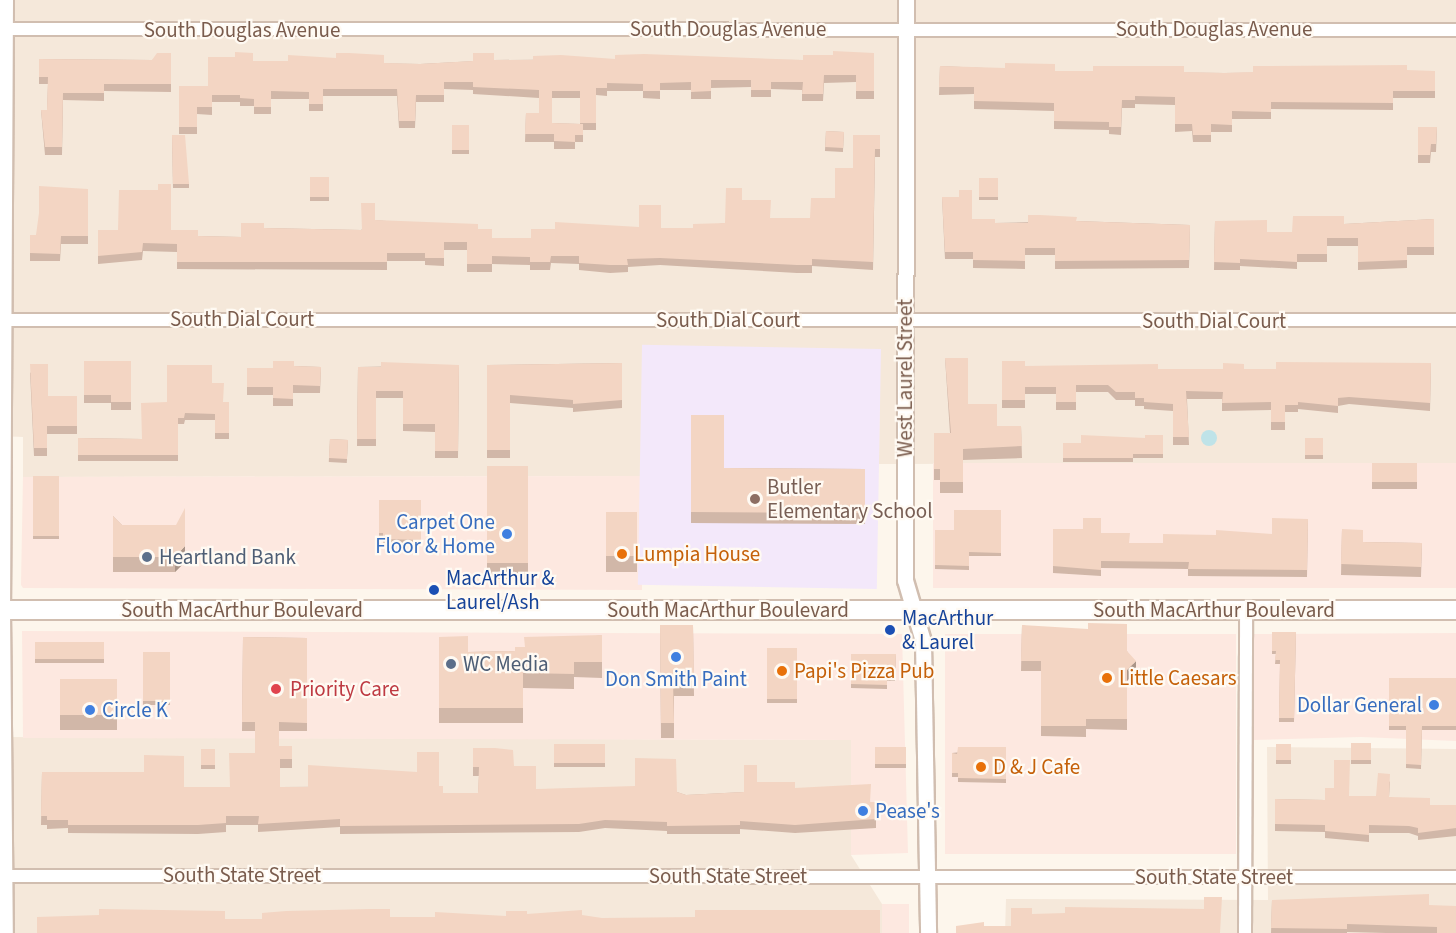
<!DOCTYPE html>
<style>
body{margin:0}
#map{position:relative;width:1456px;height:933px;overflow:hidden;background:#fdf6ec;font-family:"Source Sans 3",sans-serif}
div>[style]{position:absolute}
.residential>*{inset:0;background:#f5e8da}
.commercial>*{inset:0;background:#fde8e0;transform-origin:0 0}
.education>*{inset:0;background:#f3e8fa;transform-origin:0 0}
.water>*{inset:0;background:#bfe3e8}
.round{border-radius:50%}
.roads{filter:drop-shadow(2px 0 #d1beb0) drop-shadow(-2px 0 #d1beb0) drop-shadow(0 2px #d1beb0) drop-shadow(0 -2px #d1beb0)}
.minor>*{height:12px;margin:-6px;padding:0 6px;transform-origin:6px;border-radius:6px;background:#fff}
.tertiary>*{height:15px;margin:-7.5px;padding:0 7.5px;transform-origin:7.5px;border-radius:7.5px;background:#fff}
.secondary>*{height:18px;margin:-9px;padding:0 9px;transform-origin:9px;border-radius:9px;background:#fff}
.wall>*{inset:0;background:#d1b7a8;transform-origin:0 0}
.shaded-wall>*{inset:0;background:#aa9588}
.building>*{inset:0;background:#f3d5c3;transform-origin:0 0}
.dots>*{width:16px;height:16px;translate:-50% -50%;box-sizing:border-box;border:3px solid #fffaf3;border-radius:50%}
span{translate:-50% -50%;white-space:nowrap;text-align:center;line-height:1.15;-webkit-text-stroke:4.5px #fffaf3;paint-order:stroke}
.street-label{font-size:21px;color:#7a5c4d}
.education-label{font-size:21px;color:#785e54}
.left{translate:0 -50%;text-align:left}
.shop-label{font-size:21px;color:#366cbe}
.right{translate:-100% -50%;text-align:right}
.food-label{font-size:21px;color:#c56008}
.service-label{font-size:21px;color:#4e5e75}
.transit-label{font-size:21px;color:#164399}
.health-label{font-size:21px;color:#be3a42}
</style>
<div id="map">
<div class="residential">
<i style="clip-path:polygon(0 0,1456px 0,1456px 463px,879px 464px,880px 349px,643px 352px,642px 476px,23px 477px,23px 437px,0 436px)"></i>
<i style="clip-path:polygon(0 737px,851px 740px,851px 855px,882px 904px,883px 933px,0 933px)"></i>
<i style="clip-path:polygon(1267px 747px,1456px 749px,1456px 933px,1005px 933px,1006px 899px,1268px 900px)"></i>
</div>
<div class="commercial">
<i style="left:1456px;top:463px;width:125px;height:523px;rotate:90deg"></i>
<i style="clip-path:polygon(642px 476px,642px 590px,23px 588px,21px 585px,23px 477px)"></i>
<i style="clip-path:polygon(22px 631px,902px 634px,908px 853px,851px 855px,851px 740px,23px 738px)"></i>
<i style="clip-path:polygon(1456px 633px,1456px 741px,1361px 737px,1253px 740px,1252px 634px)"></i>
<i style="left:945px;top:634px;width:291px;height:220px"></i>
<i style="left:882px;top:904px;width:27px;height:29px"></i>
</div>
<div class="education">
<i style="left:881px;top:349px;width:240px;height:239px;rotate:91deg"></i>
</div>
<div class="water">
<i class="round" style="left:1201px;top:430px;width:16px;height:16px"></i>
</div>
<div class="roads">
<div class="minor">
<i style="left:0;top:29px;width:1456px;rotate:0.04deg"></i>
<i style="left:0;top:320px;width:1456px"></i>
<i style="left:0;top:876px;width:1456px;rotate:0.04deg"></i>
<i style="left:1245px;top:933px;width:323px;rotate:-89.8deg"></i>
</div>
<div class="tertiary">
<i style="left:5px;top:0;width:610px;rotate:90.28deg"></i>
<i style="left:2px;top:610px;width:323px;rotate:89.5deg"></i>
<i style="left:906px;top:0;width:580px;rotate:90.1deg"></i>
<i style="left:905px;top:580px;width:64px;rotate:73.6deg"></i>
<i style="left:923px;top:641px;width:292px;rotate:89deg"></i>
</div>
<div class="secondary">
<i style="left:0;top:610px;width:1456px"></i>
</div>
</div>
<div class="wall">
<i style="clip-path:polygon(171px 53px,171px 92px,104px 91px,104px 101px,63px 100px,62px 155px,45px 155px,41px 110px,47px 110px,48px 84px,39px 84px,39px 59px,152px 60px)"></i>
<i style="clip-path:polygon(evenodd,874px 53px,874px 99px,856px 99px,856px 82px,824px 83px,823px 101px,802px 101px,802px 90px,771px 89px,771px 97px,751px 97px,751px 87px,711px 88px,711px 99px,691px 99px,691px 90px,660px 90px,660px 99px,643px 98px,643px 91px,607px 91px,607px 96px,596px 95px,596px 130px,583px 130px,583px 142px,575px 142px,575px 149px,554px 149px,554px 142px,525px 142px,526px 113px,539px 113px,539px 98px,473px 94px,473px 90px,444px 89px,444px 102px,416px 102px,415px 128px,399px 128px,397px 96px,323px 96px,323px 111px,309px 111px,309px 99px,271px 99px,271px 114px,254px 114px,254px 106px,240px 106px,240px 102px,212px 102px,212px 115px,197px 114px,197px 134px,179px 134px,179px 86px,208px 86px,253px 61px,420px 64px,494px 60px,615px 59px,803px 60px,833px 55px,874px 53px,552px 98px,580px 98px,580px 124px,552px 123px,552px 98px)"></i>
<i style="clip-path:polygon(940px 66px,1055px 71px,1224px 73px,1435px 71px,1435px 98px,1393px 98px,1393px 110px,1271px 109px,1271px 119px,1232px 119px,1232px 132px,1211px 132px,1211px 142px,1193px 142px,1192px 131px,1175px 132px,1175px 105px,1135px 104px,1135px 108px,1122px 108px,1121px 135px,1109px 134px,1109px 130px,1054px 129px,1054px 111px,974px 109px,974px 94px,939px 95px)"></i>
<i style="left:452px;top:125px;width:17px;height:29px"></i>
<i style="clip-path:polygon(1418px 127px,1437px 127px,1436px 152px,1431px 152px,1430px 163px,1418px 163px)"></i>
<i style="left:826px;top:131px;width:18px;height:20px;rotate:3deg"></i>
<i style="clip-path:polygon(172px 135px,189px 184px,189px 188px,173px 188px)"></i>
<i style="clip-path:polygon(880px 135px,880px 157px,875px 157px,873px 270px,812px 266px,812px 273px,797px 273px,660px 265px,628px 267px,628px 272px,610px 273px,579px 270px,579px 264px,551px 263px,550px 270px,530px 270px,530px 265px,492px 264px,492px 272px,467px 272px,467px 250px,444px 250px,444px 266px,425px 265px,425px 261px,387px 261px,387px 270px,177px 269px,177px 252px,143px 251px,142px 260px,98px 264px,98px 230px,118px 230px,158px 190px,171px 230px,198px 236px,241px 237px,264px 228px,361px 230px,375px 220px,478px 229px,492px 238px,531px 238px,661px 228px,693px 228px,725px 223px,742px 200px,770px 218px,810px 218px,835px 198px,853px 168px)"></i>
<i style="left:310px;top:177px;width:19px;height:24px"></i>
<i style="left:979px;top:178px;width:19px;height:22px"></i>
<i style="clip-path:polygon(88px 189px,88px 244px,61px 244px,60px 261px,30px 261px,30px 235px,36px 235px)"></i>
<i style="clip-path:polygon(942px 197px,972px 219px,995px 223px,1076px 221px,1190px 225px,1189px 268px,1055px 269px,1055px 255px,1025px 255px,1025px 269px,973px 268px,973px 259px,945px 259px)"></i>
<i style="clip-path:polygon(1434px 219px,1434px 255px,1407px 255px,1407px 268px,1358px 270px,1358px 246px,1327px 246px,1327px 262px,1297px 262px,1297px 269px,1240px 266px,1240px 270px,1214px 270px,1215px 221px,1267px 232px,1292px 232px,1344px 224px)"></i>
<i style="clip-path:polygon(945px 358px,968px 404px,997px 426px,1021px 426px,1022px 458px,963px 460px,963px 493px,940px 493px,940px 480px,934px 480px,934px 433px,950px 433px)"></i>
<i style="clip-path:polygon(84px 361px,131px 361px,131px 410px,111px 410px,111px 403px,84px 403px)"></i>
<i style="clip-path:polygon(1002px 361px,1025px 366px,1158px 369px,1276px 369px,1431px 363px,1430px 411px,1349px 404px,1338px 406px,1338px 413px,1298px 409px,1298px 412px,1285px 412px,1285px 430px,1271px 430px,1271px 410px,1222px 411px,1222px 399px,1187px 399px,1189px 445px,1173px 445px,1173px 411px,1144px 409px,1144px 406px,1135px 406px,1135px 400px,1116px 400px,1108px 392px,1076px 392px,1076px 410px,1056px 410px,1056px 394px,1025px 394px,1025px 408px,1002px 408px)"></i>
<i style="clip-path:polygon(622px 363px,622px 408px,573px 412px,573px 408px,510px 403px,510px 458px,487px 458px,487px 365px)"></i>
<i style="clip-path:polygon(459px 365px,458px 458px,435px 458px,435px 432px,403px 431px,403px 398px,376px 398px,376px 446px,357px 446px,358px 367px)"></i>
<i style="clip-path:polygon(294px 366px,321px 367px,320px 393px,293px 393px,293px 406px,273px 406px,273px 395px,247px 395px,247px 368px,273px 368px)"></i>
<i style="clip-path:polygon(30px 372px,48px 396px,77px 396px,77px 434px,47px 434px,47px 456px,34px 456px)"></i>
<i style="clip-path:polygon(212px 383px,223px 402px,229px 402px,229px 439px,215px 439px,215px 420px,185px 420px,184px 424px,178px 424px,178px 461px,78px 461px,78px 438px,142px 439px,167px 402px)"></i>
<i style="clip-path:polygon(691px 415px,724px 468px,865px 469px,865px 524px,691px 523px)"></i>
<i style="clip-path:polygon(1163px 435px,1163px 458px,1133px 458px,1133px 462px,1063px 462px,1063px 443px,1081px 443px,1145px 438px)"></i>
<i style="left:1305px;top:438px;width:18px;height:21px"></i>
<i style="left:330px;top:439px;width:18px;height:23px;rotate:3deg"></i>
<i style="left:1417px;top:463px;width:26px;height:45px;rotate:90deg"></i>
<i style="left:487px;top:466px;width:41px;height:113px"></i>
<i style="left:33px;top:476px;width:26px;height:63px"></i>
<i style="clip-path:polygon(379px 500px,421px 500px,421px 544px,383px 543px,383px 537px,379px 537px)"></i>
<i style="clip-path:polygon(1001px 510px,1001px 556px,969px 556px,969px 570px,935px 569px,935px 530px,954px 530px)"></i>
<i style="left:606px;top:512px;width:31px;height:60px"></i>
<i style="clip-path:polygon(113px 516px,122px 525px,185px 562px,175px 572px,113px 572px)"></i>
<i style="clip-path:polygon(1308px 519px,1307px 577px,1188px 576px,1188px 569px,1101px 568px,1101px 576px,1053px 573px,1053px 529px,1101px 533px,1129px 543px,1163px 543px,1216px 535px,1272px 534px)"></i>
<i style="clip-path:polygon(1342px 529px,1363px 542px,1422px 543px,1421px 577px,1341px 575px)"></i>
<i style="clip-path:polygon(660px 625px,693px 625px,694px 696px,674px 696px,674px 738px,661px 738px)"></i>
<i style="clip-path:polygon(1022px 625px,1127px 651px,1136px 671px,1127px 681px,1127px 730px,1086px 729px,1086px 737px,1041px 736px,1041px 671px,1021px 671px)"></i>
<i style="clip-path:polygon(1272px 632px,1296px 632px,1294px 722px,1279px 722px,1280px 664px,1275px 664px,1276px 654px,1272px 654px)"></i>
<i style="clip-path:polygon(602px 635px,602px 678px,574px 677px,574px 689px,523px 688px,523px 723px,439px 723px,439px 637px,468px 652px,515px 651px,525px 647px)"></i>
<i style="clip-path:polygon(243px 637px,307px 638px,307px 731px,279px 731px,279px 746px,292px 746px,292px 768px,280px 768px,280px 787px,439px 786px,443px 793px,478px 793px,479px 776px,473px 776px,473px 748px,514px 766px,536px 789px,677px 792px,686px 795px,744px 792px,757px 782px,871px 802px,876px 802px,876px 828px,795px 833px,740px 829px,740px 834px,667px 834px,667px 831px,605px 828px,579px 832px,340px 834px,340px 827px,258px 832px,258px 825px,226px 825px,226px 832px,198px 834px,68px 833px,68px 828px,47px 829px,47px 825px,41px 825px,42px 772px,184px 787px,230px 787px,255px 753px,255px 731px,242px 731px)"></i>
<i style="left:35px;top:642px;width:69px;height:21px"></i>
<i style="left:767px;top:648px;width:30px;height:55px"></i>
<i style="left:143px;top:652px;width:27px;height:53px"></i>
<i style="clip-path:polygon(851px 654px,896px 654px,895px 681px,887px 681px,887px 689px,851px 688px)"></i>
<i style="clip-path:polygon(1389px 678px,1456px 678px,1456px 730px,1422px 730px,1421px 769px,1406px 768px,1406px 730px,1389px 730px)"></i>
<i style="left:60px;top:679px;width:57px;height:51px"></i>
<i style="left:1351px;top:743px;width:20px;height:21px"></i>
<i style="left:605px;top:744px;width:23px;height:51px;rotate:90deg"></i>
<i style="left:1276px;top:744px;width:15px;height:20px"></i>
<i style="left:875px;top:747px;width:31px;height:21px"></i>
<i style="clip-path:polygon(1006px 747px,1006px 783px,958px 782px,958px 777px,952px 777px,952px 753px)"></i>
<i style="left:201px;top:749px;width:14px;height:20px"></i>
<i style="clip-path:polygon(1390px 781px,1389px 797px,1430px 805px,1456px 805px,1456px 836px,1418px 840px,1418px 836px,1409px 833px,1369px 833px,1369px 842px,1325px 838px,1325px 832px,1275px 831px,1275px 799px,1325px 800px,1334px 788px,1349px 796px,1376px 796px)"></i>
<i style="clip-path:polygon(1272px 900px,1429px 905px,1456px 933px,1386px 933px,1347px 932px,1347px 933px,1271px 933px)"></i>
</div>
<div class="shaded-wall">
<i style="clip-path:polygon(185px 546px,185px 562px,175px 572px,175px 557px)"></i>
<i style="clip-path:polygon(1136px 661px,1136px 671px,1127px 681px,1127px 670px)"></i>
</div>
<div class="building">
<i style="clip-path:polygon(833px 51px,874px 53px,874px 91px,856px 91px,856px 75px,824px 75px,823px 94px,802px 94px,803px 82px,771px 82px,771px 90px,751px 90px,751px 80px,711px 80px,711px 91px,691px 92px,691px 82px,660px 83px,660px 91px,643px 91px,643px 84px,607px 83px,607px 88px,596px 88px,596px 123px,580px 123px,580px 91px,552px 91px,552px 123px,583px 124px,583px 135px,575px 135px,575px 142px,554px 141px,554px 134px,525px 134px,526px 113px,539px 113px,539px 90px,473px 87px,473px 82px,444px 82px,444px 95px,416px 95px,415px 121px,399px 121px,397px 89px,323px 89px,323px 104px,309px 104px,309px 92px,271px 91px,271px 107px,254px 107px,254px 99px,240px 98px,240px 95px,212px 95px,212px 107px,197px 107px,197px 127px,179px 127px,179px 86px,208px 86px,208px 57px,235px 57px,235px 52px,253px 53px,253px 61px,288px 61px,288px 55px,336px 58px,336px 53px,349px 53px,384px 55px,384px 63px,420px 64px,473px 61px,473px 53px,494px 53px,494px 60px,533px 60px,533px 56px,561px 55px,615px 59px,615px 55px,644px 54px,803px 60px,803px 55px,833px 55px)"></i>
<i style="clip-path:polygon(157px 53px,171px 53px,171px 84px,104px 84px,104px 93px,63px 93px,62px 147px,45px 147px,41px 110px,47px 110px,48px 77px,39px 77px,39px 59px,152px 60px)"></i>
<i style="clip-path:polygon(1005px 63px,1055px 64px,1055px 71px,1093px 71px,1093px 66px,1184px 66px,1184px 72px,1224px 73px,1253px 72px,1253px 66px,1407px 65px,1407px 70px,1435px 71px,1435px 91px,1393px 91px,1393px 103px,1271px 102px,1271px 112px,1232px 111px,1232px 125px,1211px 124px,1211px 135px,1193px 135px,1192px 124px,1175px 124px,1175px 97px,1135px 96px,1135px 100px,1122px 100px,1121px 127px,1109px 127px,1109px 122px,1054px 121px,1054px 103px,974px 101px,974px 87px,939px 87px,940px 66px,1005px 68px)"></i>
<i style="left:452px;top:125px;width:17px;height:25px"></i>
<i style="clip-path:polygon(1418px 127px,1437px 127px,1436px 144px,1431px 144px,1430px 155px,1418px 155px)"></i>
<i style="left:826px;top:131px;width:18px;height:16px;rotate:3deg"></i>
<i style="clip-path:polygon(172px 135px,185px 135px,189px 184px,173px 184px)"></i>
<i style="clip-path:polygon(853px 135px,880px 135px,880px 149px,875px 149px,873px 262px,812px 259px,812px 265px,797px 265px,660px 258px,627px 259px,628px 265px,610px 265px,579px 263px,579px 256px,551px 256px,550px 262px,530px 262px,530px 257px,492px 256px,492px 264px,467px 264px,467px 242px,444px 242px,444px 258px,425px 258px,425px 253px,387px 253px,387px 262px,177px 262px,177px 244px,143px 243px,142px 252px,98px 256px,98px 230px,118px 230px,119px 190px,158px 190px,158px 184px,171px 184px,171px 230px,198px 230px,198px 236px,241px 237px,241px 223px,264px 223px,264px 228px,362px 230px,361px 203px,375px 203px,375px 220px,478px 224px,478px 229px,492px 229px,492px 238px,531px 238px,531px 229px,555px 229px,555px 222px,639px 227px,639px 205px,661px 205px,661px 228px,693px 228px,693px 224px,725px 223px,726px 188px,742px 188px,742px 200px,771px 200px,770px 218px,810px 218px,811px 198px,835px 198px,835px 168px,853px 168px)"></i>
<i style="left:310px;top:177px;width:19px;height:20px"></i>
<i style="left:979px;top:178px;width:19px;height:19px"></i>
<i style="clip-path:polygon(39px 186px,88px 189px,88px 236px,61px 236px,60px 254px,30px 253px,30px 235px,36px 235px,39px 213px)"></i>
<i style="clip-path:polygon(959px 190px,972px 190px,972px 219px,995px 219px,995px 223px,1028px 223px,1028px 215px,1040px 215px,1077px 217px,1076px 221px,1190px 225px,1189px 260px,1055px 261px,1055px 248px,1025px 248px,1025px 261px,973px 260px,973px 252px,945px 252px,942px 197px,959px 197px)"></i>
<i style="clip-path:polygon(1293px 216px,1344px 216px,1344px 224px,1434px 219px,1434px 247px,1407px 247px,1407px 260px,1358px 262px,1358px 238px,1327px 238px,1327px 254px,1297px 254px,1297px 262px,1240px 259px,1240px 263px,1214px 262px,1215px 221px,1267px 220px,1267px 232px,1292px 232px)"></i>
<i style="clip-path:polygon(945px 358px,968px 358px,968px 404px,997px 404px,997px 426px,1021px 426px,1022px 446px,963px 449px,963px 482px,940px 482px,940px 469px,934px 469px,934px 433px,951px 433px)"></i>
<i style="clip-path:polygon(84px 361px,131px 361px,131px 402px,111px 402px,111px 395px,84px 395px)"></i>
<i style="clip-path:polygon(273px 361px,294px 361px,294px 366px,321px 367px,320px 386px,293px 385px,293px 399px,273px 398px,273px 387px,247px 387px,247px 368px,273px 368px)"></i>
<i style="clip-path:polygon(1002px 361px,1025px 361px,1025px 366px,1158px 364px,1158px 369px,1223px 369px,1223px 363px,1244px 364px,1244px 369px,1276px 369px,1276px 362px,1431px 363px,1430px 403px,1349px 397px,1338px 398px,1338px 406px,1298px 402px,1298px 405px,1285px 405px,1285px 422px,1271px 422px,1271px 402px,1222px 403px,1223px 392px,1186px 391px,1189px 437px,1173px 437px,1173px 404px,1144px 402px,1144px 398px,1135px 398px,1135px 392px,1116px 392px,1108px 385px,1076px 385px,1076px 402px,1056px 402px,1056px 387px,1025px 387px,1025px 400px,1002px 400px)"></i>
<i style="clip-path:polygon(381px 362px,459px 365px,458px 451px,435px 451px,435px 424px,403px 424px,403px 391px,376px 391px,376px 439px,357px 439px,358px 367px,381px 367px)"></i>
<i style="clip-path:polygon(622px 363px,622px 400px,573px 404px,573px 400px,510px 395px,510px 450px,487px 450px,487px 365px)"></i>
<i style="clip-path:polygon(30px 364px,48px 364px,48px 396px,77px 396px,77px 426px,47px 426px,47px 448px,34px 448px)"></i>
<i style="clip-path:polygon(167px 365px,212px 365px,212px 383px,224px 383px,223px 402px,229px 402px,229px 433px,215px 433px,215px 414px,185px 413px,184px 418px,178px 418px,178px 455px,78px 455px,78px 438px,142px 439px,141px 403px,167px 402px)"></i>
<i style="clip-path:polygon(691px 415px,724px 415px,724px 468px,865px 469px,865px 513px,691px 512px)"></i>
<i style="clip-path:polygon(1081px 435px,1145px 438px,1145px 435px,1163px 435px,1163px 454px,1133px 454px,1133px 458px,1063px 458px,1063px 443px,1081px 443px)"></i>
<i style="left:1305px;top:438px;width:18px;height:17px"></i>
<i style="left:330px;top:439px;width:18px;height:19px;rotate:3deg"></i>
<i style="left:1417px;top:463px;width:19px;height:45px;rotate:90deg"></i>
<i style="left:487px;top:466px;width:41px;height:97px"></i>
<i style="left:33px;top:476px;width:26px;height:60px"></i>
<i style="clip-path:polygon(379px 500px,421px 500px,421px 540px,383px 539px,383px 533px,379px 533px)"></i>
<i style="clip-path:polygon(185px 508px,185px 546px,175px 557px,113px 557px,113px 516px,122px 525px,176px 525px)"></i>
<i style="clip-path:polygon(954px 510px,1001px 510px,1001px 553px,969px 552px,969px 566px,935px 565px,935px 530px,954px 530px)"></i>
<i style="left:606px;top:512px;width:31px;height:44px"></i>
<i style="clip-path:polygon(1083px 518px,1101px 518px,1101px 533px,1130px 533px,1129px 543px,1163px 543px,1163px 534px,1216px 535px,1216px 530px,1272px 534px,1272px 518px,1308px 519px,1307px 570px,1188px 569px,1189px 562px,1101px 561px,1101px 570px,1053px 566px,1053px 529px,1083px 529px)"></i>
<i style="clip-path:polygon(1342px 529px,1363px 530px,1363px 542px,1422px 543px,1421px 567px,1341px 564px)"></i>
<i style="clip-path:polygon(1088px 623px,1127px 624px,1127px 651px,1136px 661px,1127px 670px,1127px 719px,1086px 719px,1086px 726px,1041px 726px,1041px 661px,1021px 661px,1022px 625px,1088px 629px)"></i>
<i style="clip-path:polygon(660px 625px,693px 625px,694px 681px,673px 681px,674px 723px,661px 723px)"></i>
<i style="clip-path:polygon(1272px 632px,1296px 632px,1294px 718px,1279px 718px,1280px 660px,1275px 660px,1276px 651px,1272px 651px)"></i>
<i style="clip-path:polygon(602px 635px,602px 662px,574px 662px,574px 674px,523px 673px,523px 708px,439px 708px,439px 637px,468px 636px,468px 652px,515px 651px,515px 647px,525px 647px,524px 637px)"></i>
<i style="clip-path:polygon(243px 637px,307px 638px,307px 723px,279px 722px,279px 746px,292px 746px,292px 759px,280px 759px,280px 787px,308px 787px,308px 765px,417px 772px,417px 752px,439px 752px,439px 786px,443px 786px,443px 793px,478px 793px,479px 767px,473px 767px,473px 748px,495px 748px,513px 750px,514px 766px,536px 766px,536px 789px,635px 786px,635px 758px,676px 759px,677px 792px,686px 795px,744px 792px,744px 765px,757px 765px,757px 782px,795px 782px,795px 788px,871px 784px,870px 802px,876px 802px,876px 819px,795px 825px,740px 821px,740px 825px,667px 826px,667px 822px,605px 820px,579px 824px,340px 826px,340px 819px,258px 824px,259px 816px,226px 816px,226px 823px,198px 825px,68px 825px,68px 820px,47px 820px,47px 816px,41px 816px,42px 772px,144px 772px,144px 755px,184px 756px,184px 787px,230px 787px,229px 753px,255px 753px,255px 722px,242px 722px)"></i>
<i style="left:35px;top:642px;width:69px;height:17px"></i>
<i style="left:767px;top:648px;width:30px;height:51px"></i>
<i style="left:143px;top:652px;width:27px;height:49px"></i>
<i style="clip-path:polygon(851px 654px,896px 654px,895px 677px,887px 677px,887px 685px,851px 684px)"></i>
<i style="clip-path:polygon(1389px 678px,1456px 678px,1456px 726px,1422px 726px,1421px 765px,1406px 764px,1406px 726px,1389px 726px)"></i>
<i style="left:60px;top:679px;width:57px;height:36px"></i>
<i style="left:1351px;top:743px;width:20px;height:17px"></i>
<i style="left:605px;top:744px;width:19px;height:51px;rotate:90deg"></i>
<i style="left:1276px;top:744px;width:15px;height:16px"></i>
<i style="left:875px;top:747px;width:31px;height:17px"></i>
<i style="clip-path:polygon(958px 747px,1006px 747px,1006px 779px,958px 778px,958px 773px,952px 773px,952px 753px,957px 754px)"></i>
<i style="left:201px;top:749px;width:14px;height:16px"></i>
<i style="clip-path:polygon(1334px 760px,1350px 760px,1349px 796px,1376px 796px,1378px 773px,1390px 774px,1389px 797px,1430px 798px,1430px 805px,1456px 805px,1456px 828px,1418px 833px,1418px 828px,1409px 826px,1369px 825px,1369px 835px,1325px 831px,1325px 825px,1275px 824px,1275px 799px,1325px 800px,1325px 788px,1334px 788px)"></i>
<i style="clip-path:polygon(1429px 894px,1429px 905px,1456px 906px,1456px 933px,1437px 933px,1437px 927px,1347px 924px,1347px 929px,1271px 928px,1272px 900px)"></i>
<i style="clip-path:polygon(1204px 897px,1222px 897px,1220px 933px,956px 933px,956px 926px,984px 922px,984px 926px,1011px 926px,1011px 908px,1032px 908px,1032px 914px,1065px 913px,1065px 907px,1204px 909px)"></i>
<i style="clip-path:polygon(99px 909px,225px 911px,225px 919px,262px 919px,262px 913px,286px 911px,371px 909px,390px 909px,390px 917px,435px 917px,435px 912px,506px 916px,506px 911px,527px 911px,527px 914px,582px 910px,582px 915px,602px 918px,695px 917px,695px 910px,880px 910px,880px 933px,37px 933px,37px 917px,99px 915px)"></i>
</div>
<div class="dots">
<i style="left:755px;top:499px;background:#8d6e63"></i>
<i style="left:507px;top:534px;background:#3f7fe0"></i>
<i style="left:622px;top:554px;background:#e8710a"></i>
<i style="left:147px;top:557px;background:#5c6f8a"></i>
<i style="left:434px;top:590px;background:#1a4fb4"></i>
<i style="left:890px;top:630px;background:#1a4fb4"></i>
<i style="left:676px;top:657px;background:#3f7fe0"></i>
<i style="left:451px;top:664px;background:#5c6f8a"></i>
<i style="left:782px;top:671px;background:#e8710a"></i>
<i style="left:1107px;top:678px;background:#e8710a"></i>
<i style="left:276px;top:689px;background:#e0444e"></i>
<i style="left:1434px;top:705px;background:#3f7fe0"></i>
<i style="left:90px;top:710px;background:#3f7fe0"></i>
<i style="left:981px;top:767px;background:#e8710a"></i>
<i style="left:863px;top:811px;background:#3f7fe0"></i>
</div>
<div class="street-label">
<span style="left:728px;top:29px">South Douglas Avenue</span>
<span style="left:1214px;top:29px">South Douglas Avenue</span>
<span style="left:242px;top:30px">South Douglas Avenue</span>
<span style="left:242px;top:319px">South Dial Court</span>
<span style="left:728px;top:320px">South Dial Court</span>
<span style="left:1214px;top:321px">South Dial Court</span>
<span style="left:905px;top:378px;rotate:-90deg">West Laurel Street</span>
<span style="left:242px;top:610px">South MacArthur Boulevard</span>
<span style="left:728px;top:610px">South MacArthur Boulevard</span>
<span style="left:1214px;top:610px">South MacArthur Boulevard</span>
<span style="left:242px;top:875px">South State Street</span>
<span style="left:728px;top:876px">South State Street</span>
<span style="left:1214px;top:877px">South State Street</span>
</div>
<div class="education-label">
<span class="left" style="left:767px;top:499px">Butler<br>Elementary School</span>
</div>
<div class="shop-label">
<span class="right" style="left:495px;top:534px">Carpet One<br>Floor &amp; Home</span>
<span style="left:676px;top:679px">Don Smith Paint</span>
<span class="right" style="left:1422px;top:705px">Dollar General</span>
<span class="left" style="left:102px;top:710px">Circle K</span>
<span class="left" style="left:875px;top:811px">Pease's</span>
</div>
<div class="food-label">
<span class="left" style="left:634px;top:554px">Lumpia House</span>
<span class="left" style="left:794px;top:671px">Papi's Pizza Pub</span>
<span class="left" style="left:1119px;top:678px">Little Caesars</span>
<span class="left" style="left:993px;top:767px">D &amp; J Cafe</span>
</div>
<div class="service-label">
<span class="left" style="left:159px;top:557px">Heartland Bank</span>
<span class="left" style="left:463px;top:664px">WC Media</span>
</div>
<div class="transit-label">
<span class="left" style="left:446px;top:590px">MacArthur &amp;<br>Laurel/Ash</span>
<span class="left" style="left:902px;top:630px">MacArthur<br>&amp; Laurel</span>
</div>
<div class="health-label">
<span class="left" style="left:290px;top:689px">Priority Care</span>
</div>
</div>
